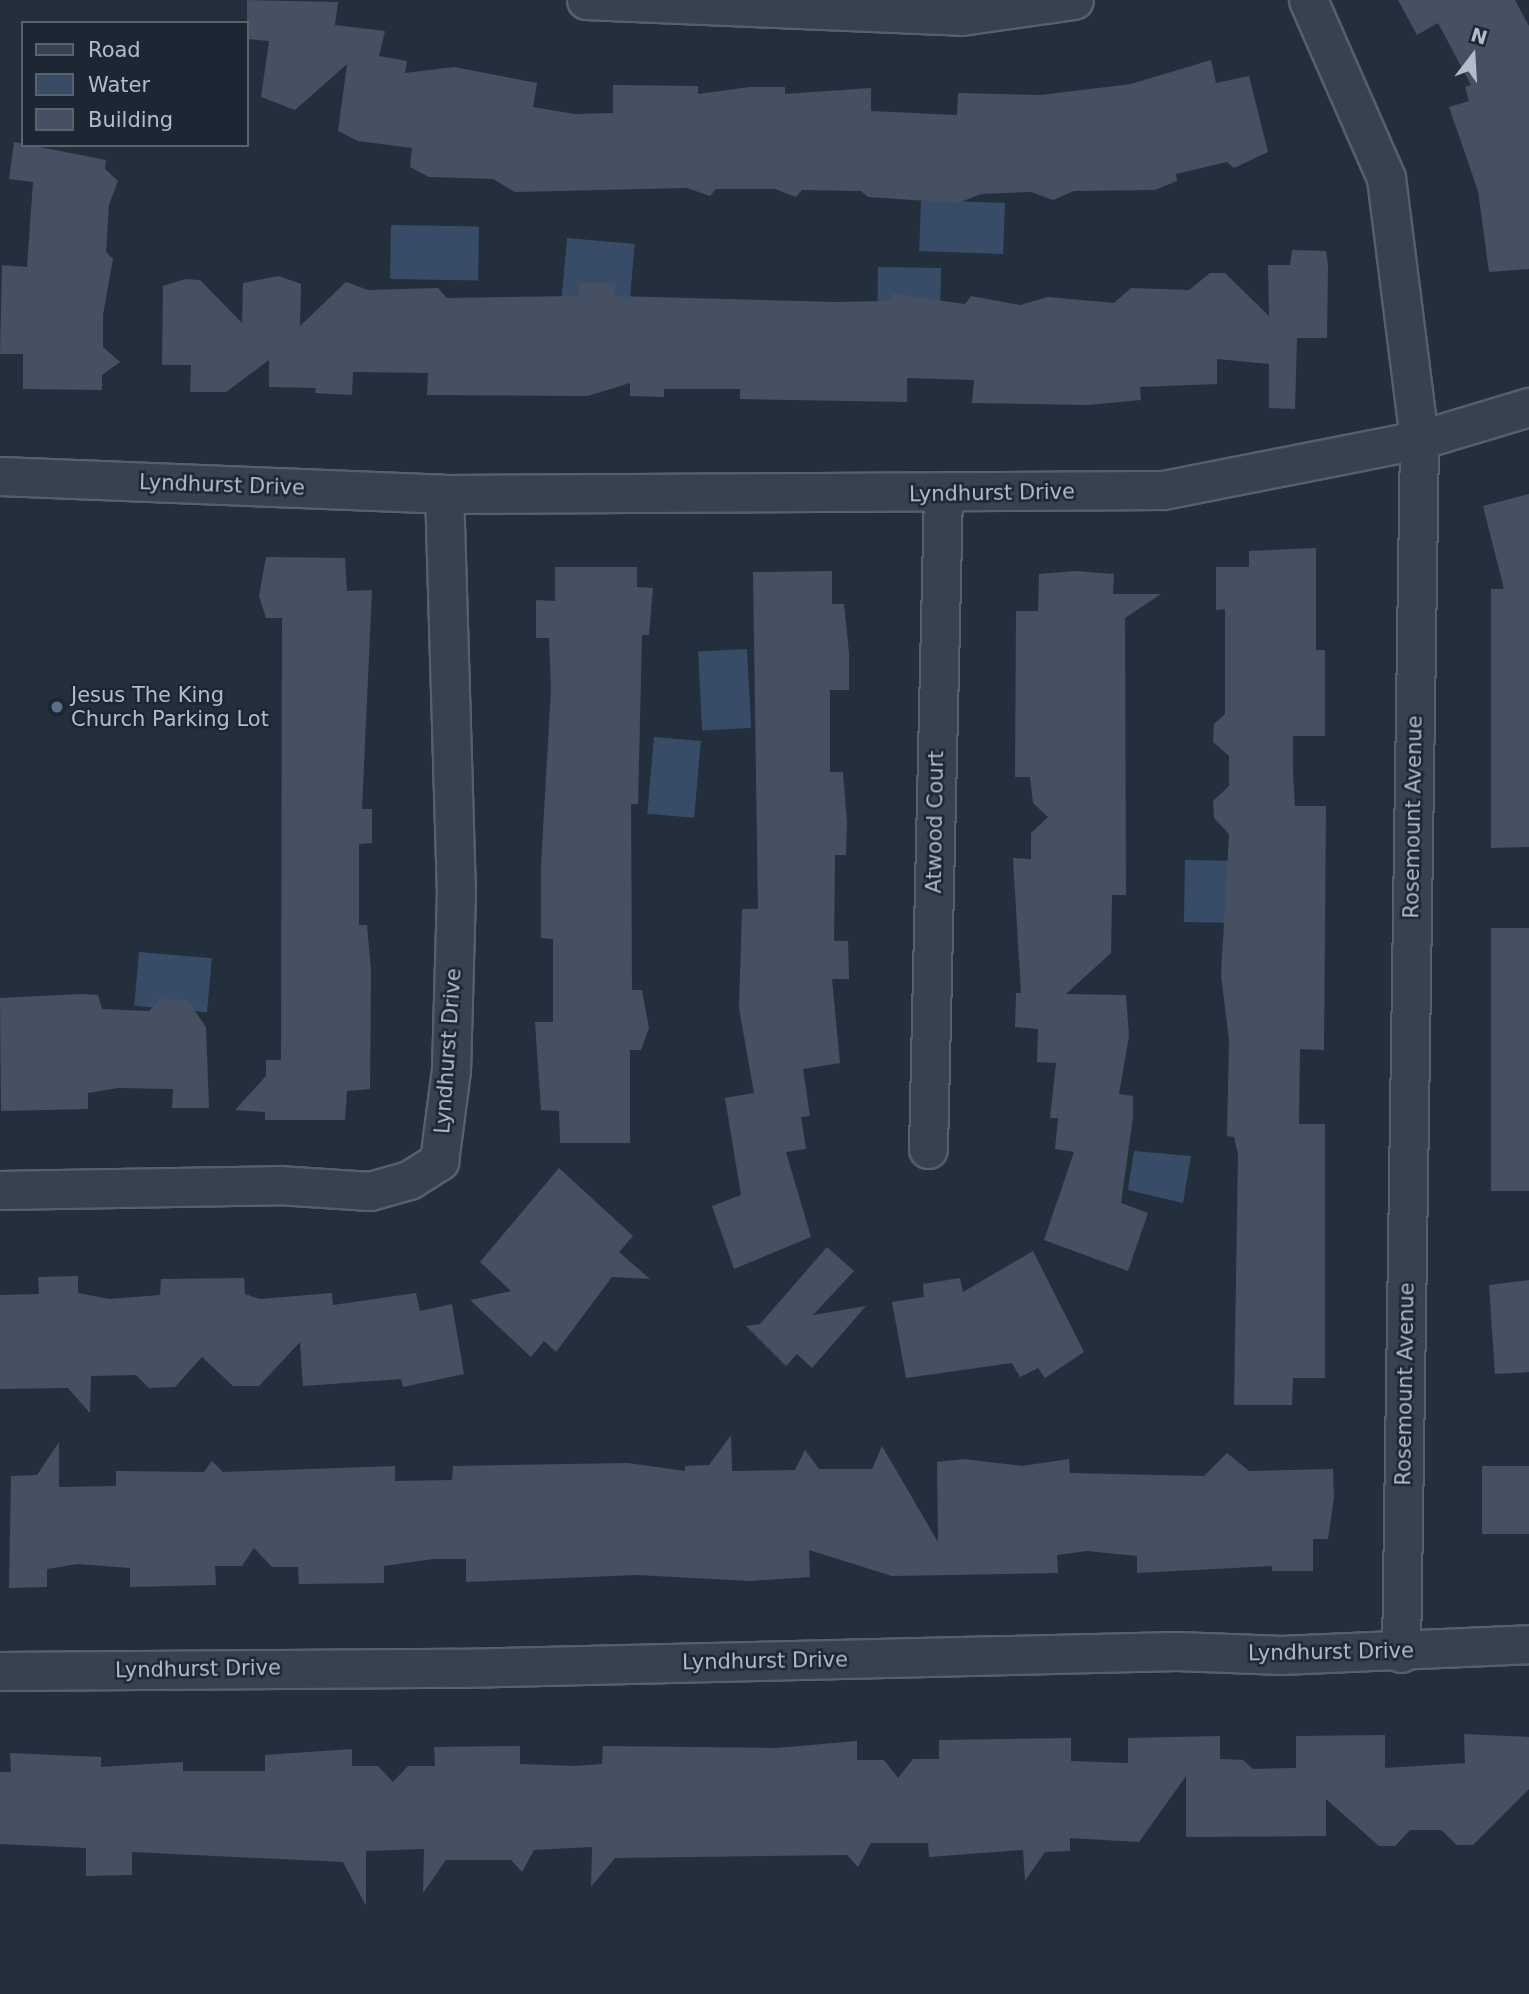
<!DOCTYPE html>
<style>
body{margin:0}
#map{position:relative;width:1529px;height:1994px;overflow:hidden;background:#242f3e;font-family:"DejaVu Sans",sans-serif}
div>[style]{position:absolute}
.water>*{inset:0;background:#394c67;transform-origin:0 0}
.building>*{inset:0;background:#455162;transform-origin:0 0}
.roads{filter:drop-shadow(2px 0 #565f6c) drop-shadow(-2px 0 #565f6c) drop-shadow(0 2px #565f6c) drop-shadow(0 -2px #565f6c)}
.street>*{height:37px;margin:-18.5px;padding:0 18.5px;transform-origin:18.5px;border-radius:18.5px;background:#38414e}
.dots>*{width:19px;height:19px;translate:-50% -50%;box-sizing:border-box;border:4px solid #1d2633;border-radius:50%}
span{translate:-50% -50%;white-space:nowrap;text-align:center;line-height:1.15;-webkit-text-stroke:5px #1d2633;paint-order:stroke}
.street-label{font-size:21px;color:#b4bcc9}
.poi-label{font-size:21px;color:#b4bcc9}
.left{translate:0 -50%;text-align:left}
.legend{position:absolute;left:21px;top:21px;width:228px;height:126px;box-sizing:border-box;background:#1d2633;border:2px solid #59626f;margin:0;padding:9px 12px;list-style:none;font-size:21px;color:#b4bcc9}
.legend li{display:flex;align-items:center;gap:14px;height:35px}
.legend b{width:35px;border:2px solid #59626f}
.north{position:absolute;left:1438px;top:21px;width:70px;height:70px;-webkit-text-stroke:5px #1d2633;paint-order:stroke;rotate:17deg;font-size:19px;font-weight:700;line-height:28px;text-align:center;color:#b4bcc9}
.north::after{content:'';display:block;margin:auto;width:24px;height:32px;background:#b4bcc9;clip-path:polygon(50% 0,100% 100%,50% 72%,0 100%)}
</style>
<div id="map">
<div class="water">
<i style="left:921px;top:200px;width:84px;height:51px;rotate:2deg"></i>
<i style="left:391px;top:225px;width:88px;height:54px;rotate:1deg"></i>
<i style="left:567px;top:238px;width:68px;height:59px;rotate:5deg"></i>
<i style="left:878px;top:267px;width:63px;height:40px;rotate:1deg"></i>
<i style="left:747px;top:649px;width:79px;height:49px;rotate:87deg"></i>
<i style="left:654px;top:737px;width:47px;height:77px;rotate:5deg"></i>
<i style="left:1185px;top:860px;width:44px;height:62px;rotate:1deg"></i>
<i style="left:139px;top:952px;width:73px;height:54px;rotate:5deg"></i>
<i style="clip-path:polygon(1134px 1151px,1191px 1156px,1183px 1203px,1128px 1190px)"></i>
</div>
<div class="building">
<i style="clip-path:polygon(247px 0,338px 2px,335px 25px,385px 31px,379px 56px,407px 61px,405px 73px,454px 67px,537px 83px,533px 107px,575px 114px,613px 113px,613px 85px,698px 86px,698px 94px,750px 87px,785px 87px,785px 94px,871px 88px,871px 111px,957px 115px,958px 93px,1041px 95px,1131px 84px,1211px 60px,1216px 83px,1249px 76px,1268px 152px,1234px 168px,1227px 162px,1176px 174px,1177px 181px,1155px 190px,1074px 191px,1053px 200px,1031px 192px,981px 194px,958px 203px,868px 197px,861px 191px,802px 190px,796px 197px,775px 189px,716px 189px,710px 196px,687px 188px,515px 192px,493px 179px,429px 177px,410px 167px,412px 148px,358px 141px,338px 131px,347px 64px,295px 110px,261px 97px,269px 41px,247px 39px)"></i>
<i style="clip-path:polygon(1398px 0,1515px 0,1529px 26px,1529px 269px,1489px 272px,1478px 191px,1449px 107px,1469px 101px,1465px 87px,1471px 85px,1438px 23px,1417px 35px)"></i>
<i style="clip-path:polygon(14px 142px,106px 160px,105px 169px,118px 181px,109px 205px,106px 252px,113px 259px,103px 315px,103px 347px,120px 362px,102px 375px,102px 390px,23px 389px,23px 354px,0 354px,2px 265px,27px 267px,33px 182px,9px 179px)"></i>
<i style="clip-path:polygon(1292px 250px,1326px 251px,1328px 266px,1327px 338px,1297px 338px,1295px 409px,1269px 408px,1269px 364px,1217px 359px,1217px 384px,1140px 387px,1141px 400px,1087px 405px,972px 403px,974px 380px,907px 378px,907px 402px,740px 399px,740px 389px,664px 389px,664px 397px,630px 396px,630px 383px,588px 396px,427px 395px,428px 373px,353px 372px,352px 395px,315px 393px,316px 388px,269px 387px,269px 360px,226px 392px,190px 392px,191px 365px,162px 365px,163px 286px,185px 279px,200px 280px,242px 323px,243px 283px,279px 276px,301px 284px,300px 326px,346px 282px,368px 290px,438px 288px,447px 298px,579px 296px,579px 283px,615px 283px,615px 296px,836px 302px,887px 301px,893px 294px,965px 304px,971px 296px,1020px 305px,1048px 297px,1114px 303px,1131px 288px,1189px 290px,1210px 273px,1225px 273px,1269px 316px,1268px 265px,1290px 265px)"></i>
<i style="clip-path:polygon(1529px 494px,1529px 847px,1491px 848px,1491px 589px,1504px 589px,1483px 506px)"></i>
<i style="clip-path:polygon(1316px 548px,1316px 650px,1325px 650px,1325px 736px,1293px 736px,1293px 773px,1295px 806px,1326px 806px,1324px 1050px,1300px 1049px,1299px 1124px,1325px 1124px,1325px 1378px,1293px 1378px,1292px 1405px,1234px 1405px,1238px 1154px,1234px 1137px,1227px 1136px,1229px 1040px,1221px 975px,1229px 834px,1214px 818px,1213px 801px,1229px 786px,1229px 756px,1213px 742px,1214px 724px,1225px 714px,1225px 609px,1216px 610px,1216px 567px,1249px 567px,1249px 551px)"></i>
<i style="clip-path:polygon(266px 557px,345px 558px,347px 591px,372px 590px,362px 809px,372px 809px,372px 843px,359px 844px,359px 925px,367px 925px,371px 971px,370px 1089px,347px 1091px,345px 1120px,265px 1120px,265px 1112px,235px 1110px,266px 1076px,266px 1060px,281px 1060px,282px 618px,266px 618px,259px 596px)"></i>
<i style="clip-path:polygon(555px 567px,637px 567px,637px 587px,653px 588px,649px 635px,642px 635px,638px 804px,631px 804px,632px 990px,642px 990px,649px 1028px,641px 1050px,630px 1050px,630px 1143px,560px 1143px,559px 1111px,541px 1110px,535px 1022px,553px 1022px,553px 939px,541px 938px,541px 866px,551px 689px,549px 638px,536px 638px,536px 600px,555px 601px)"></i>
<i style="clip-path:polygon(832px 571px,832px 604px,844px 604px,849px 653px,849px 690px,830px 690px,830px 772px,843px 772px,847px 823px,846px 855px,835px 855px,834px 941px,848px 941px,849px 979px,832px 979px,840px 1063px,803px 1069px,810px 1116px,801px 1117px,806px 1149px,786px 1152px,811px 1237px,734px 1269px,712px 1206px,741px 1195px,725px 1098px,754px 1093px,739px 1008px,742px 909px,758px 909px,753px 572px)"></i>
<i style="clip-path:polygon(1075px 571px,1114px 574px,1113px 594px,1161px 594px,1125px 618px,1126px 895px,1112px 895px,1111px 953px,1066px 994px,1126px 995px,1129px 1036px,1119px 1094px,1133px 1096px,1133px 1117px,1121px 1203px,1148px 1213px,1128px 1271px,1044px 1240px,1074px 1152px,1055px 1149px,1058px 1118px,1050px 1118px,1056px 1063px,1037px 1062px,1038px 1029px,1015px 1027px,1016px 993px,1021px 993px,1013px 858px,1031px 859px,1031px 833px,1048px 817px,1033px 803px,1030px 777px,1015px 777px,1016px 611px,1038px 611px,1039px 574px)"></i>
<i style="left:1491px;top:928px;width:38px;height:263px"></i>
<i style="clip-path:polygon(81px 994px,98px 995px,102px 1009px,149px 1011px,160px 999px,187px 1000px,206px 1027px,209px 1108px,172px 1108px,173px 1089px,118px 1088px,88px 1093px,88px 1109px,1px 1111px,0 998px)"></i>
<i style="clip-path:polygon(559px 1168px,633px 1236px,619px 1252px,650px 1279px,612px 1277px,556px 1352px,544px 1341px,531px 1357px,470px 1300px,511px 1291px,480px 1262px)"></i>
<i style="clip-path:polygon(827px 1247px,854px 1271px,813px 1315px,866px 1306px,812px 1368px,797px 1354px,786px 1366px,746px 1326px,760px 1324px)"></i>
<i style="clip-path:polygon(1033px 1251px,1084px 1352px,1045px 1378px,1038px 1368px,1020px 1377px,1012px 1363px,906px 1378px,892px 1302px,924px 1297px,923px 1284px,960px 1278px,963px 1292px)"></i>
<i style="clip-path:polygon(78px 1276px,78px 1293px,109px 1299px,160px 1295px,161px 1279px,244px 1278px,245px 1294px,260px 1299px,332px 1293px,333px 1305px,416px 1293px,420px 1311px,452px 1304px,464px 1374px,403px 1387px,401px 1379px,303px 1386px,300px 1342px,259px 1386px,233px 1386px,202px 1357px,175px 1387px,149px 1388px,136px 1375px,91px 1376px,90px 1413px,68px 1388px,0 1389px,0 1295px,39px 1294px,38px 1277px)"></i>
<i style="clip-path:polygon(1529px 1280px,1529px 1372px,1495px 1374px,1489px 1285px)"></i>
<i style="clip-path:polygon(731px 1435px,732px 1471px,795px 1470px,805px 1450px,819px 1469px,872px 1469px,882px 1446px,938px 1542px,937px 1462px,964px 1459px,1022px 1466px,1069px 1459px,1070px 1473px,1204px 1476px,1227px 1453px,1249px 1471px,1333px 1469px,1334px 1498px,1328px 1539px,1313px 1539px,1313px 1571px,1272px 1571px,1272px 1566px,1137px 1573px,1137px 1556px,1087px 1551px,1057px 1555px,1058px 1573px,892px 1576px,809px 1550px,810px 1577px,750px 1581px,637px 1575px,466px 1582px,466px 1559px,433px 1559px,384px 1566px,384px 1583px,299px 1584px,298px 1567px,272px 1567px,254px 1548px,242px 1566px,215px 1566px,216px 1585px,130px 1587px,130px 1568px,77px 1564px,47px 1569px,47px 1587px,9px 1588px,11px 1476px,37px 1475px,59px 1442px,59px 1487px,116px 1486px,116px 1471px,204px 1472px,212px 1461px,223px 1472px,395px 1466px,395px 1481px,452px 1480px,453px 1466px,628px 1463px,685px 1471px,685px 1466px,709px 1465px)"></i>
<i style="left:1482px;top:1466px;width:47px;height:68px"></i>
<i style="clip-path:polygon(1464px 1734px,1529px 1737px,1529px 1789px,1473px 1845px,1457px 1845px,1441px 1830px,1410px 1830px,1395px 1846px,1379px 1846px,1326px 1799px,1326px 1836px,1186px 1837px,1186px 1776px,1139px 1842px,1070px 1838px,1070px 1851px,1045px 1852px,1025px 1881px,1023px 1850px,929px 1857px,928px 1843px,871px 1843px,858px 1867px,847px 1855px,615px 1858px,591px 1887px,592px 1847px,534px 1850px,522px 1872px,511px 1860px,446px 1860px,423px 1893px,424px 1849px,366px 1851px,366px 1906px,343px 1862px,132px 1852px,132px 1875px,86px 1876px,86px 1848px,0 1844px,0 1772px,11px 1772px,10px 1753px,101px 1757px,101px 1767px,183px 1762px,183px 1771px,265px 1771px,265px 1755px,352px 1749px,352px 1766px,378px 1766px,393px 1782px,408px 1766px,435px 1766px,434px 1747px,520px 1746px,520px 1764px,575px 1766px,602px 1764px,603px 1746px,776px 1748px,857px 1741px,857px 1760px,884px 1760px,898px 1778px,913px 1759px,939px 1759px,939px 1740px,1071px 1738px,1071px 1761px,1128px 1763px,1128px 1738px,1220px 1736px,1220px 1759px,1243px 1760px,1253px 1769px,1296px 1768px,1296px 1736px,1385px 1735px,1385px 1768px,1465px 1763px)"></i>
</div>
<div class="roads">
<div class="street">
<i style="left:586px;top:0;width:375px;rotate:2.4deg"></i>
<i style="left:961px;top:16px;width:114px;rotate:-8.1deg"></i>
<i style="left:1308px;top:0;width:194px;rotate:66.3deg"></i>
<i style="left:1386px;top:178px;width:264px;rotate:82.8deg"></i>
<i style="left:1419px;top:440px;width:1213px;rotate:90.85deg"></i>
<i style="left:0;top:476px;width:444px;rotate:2.3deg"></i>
<i style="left:444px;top:494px;width:719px;rotate:-0.32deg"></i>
<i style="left:1163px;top:490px;width:261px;rotate:-11.1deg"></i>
<i style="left:1419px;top:440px;width:115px;rotate:-16.7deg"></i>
<i style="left:928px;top:1149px;width:654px;rotate:-88.69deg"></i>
<i style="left:0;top:1190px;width:278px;rotate:-1deg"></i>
<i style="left:278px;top:1185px;width:92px;rotate:3.7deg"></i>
<i style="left:370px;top:1191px;width:41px;rotate:-15.8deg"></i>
<i style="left:409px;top:1180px;width:36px;rotate:-32deg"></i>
<i style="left:439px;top:1161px;width:92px;rotate:-82.5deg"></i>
<i style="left:451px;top:1070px;width:176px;rotate:-88.4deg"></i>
<i style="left:456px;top:894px;width:400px;rotate:-91.7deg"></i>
<i style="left:0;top:1671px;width:456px;rotate:-0.4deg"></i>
<i style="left:456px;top:1668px;width:721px;rotate:-1.35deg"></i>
<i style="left:1177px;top:1651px;width:105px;rotate:2.2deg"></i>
<i style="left:1282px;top:1655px;width:247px;rotate:-2.5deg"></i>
</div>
</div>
<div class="dots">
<i style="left:57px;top:707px;background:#5c6f8a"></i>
</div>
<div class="street-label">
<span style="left:222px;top:485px;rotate:2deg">Lyndhurst Drive</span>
<span style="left:992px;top:493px;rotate:-1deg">Lyndhurst Drive</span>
<span style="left:1413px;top:817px;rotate:-89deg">Rosemount Avenue</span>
<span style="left:935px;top:822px;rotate:-89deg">Atwood Court</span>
<span style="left:448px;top:1051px;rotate:-86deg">Lyndhurst Drive</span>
<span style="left:1405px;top:1384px;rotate:-89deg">Rosemount Avenue</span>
<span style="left:1331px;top:1652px;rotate:-1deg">Lyndhurst Drive</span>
<span style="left:765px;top:1661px;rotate:-1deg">Lyndhurst Drive</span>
<span style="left:198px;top:1669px;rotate:-1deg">Lyndhurst Drive</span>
</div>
<div class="poi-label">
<span class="left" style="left:71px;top:707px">Jesus The King<br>Church Parking Lot</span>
</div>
<ul class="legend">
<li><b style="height:9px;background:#38414e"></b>Road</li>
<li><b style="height:19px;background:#394c67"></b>Water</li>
<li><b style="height:19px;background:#455162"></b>Building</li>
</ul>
<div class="north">N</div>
</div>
